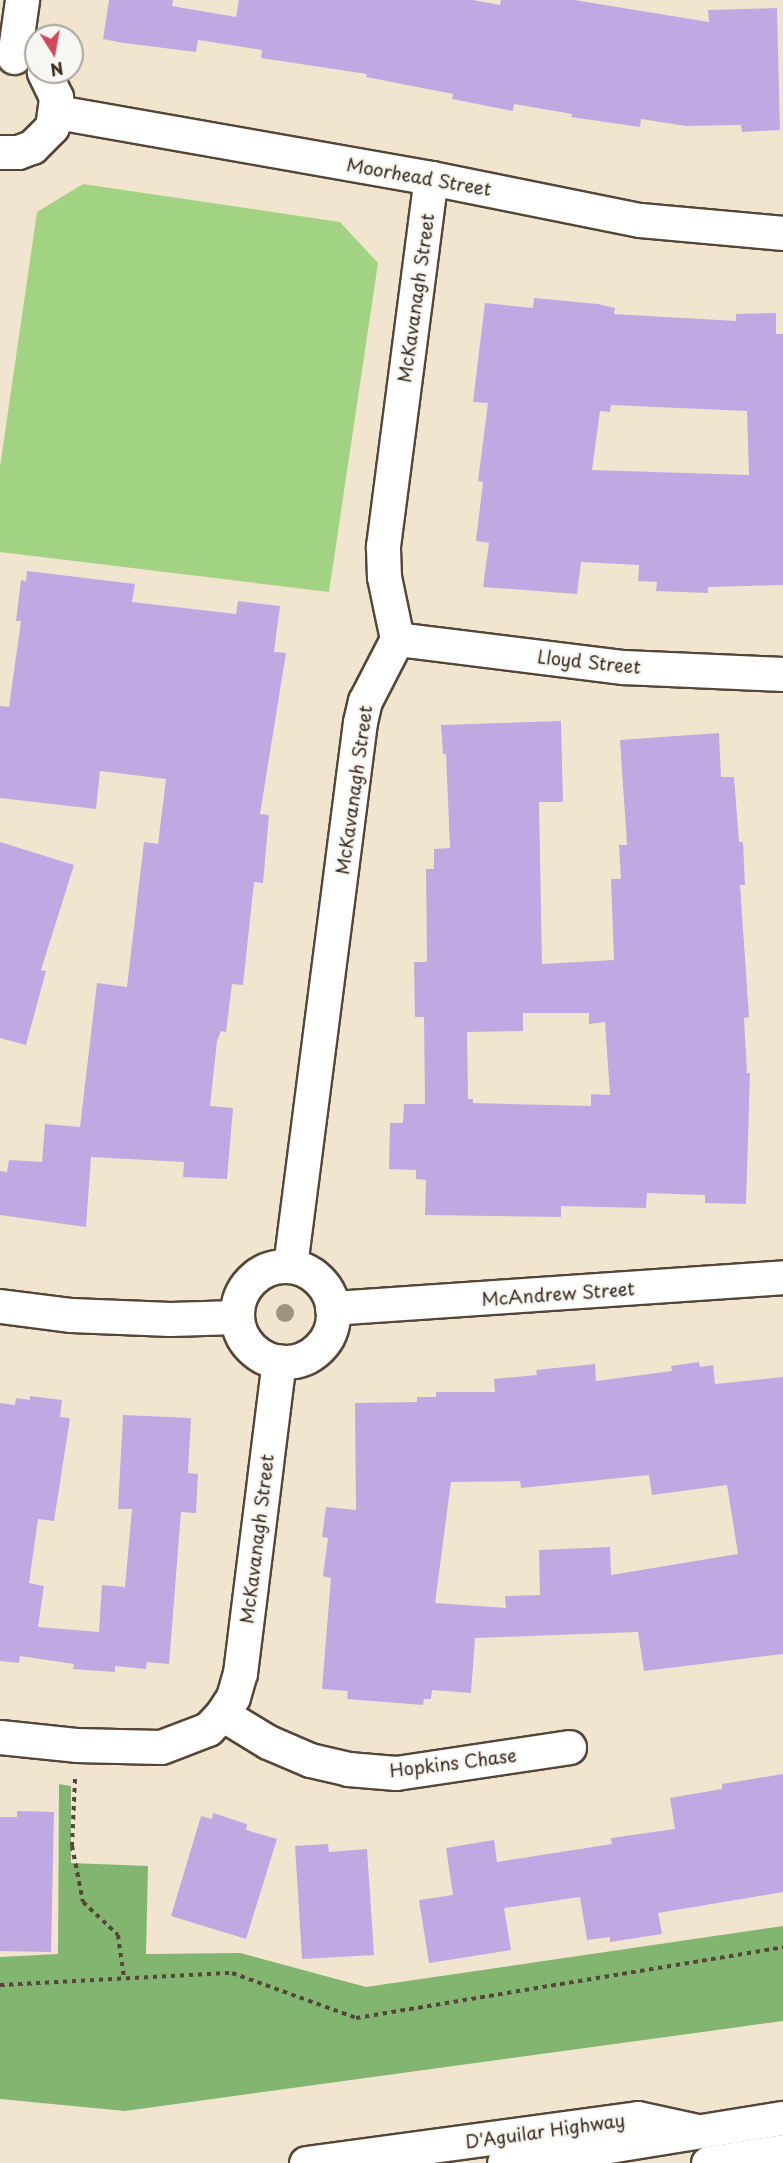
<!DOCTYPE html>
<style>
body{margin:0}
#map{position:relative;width:783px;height:2163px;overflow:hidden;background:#f2e5cf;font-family:"Playpen Sans",sans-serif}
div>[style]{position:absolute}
.green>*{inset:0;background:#a2d382}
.forest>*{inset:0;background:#81b570}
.building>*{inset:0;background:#c0a8e3}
.path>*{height:4px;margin-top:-2px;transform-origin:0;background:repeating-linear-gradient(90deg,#564639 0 4.5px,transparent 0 9px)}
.roads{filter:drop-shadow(2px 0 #564639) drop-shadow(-2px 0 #564639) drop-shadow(0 2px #564639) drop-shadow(0 -2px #564639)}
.minor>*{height:33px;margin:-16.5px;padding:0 16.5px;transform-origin:16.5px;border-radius:16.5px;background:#fff}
.minor>.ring{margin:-16.5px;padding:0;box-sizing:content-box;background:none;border:33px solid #fff;border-radius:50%}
.highway>*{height:33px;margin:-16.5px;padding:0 16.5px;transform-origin:16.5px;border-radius:16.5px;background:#fff}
.trees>*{width:18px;height:18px;margin:-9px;border-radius:50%;background:#9c957b}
span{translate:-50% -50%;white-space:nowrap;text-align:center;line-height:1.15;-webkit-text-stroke:5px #f6f6f2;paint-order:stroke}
.street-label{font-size:18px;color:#3b2a1e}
.north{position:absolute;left:24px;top:24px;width:60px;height:60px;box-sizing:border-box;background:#f6f6f2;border:2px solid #aba49d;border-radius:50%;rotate:169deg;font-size:16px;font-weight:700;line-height:24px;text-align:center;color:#3b2a1e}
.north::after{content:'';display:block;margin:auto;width:21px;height:27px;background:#d1495b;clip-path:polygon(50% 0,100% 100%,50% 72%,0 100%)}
</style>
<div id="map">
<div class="green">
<i style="clip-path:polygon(83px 184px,340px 222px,378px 263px,329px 592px,0 552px,0 467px,37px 212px)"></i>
</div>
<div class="forest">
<i style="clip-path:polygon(59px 1784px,71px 1786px,71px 1863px,148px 1866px,146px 1954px,240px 1953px,366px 1987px,783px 1926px,783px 2021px,125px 2111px,0 2099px,0 1957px,58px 1954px)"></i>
</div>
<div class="building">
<i style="clip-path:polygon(109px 0,173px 0,172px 6px,236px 17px,239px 0,472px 0,500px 5px,501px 0,574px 0,709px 22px,708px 10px,777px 8px,780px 130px,742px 132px,741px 125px,686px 126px,641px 119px,640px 127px,571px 117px,572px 114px,514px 104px,513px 111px,452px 99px,453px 94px,366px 77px,367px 74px,261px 58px,262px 50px,198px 40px,196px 52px,124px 43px,103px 39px)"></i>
<i style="clip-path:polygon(evenodd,534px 298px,598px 304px,615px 308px,614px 314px,736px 321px,736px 314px,776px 313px,776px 334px,783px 334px,783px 585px,708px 587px,708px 593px,656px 591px,657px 582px,638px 581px,639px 565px,581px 562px,577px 594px,483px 587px,489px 543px,476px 541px,483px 482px,478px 481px,488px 403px,473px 402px,485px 303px,533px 308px,534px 298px,611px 405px,747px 411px,749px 475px,592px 470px,600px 411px,610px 412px,611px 405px)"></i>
<i style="clip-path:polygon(27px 571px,135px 584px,132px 602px,236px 614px,238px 601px,280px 606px,274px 652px,286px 653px,260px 814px,269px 815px,263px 883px,254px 882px,243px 985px,232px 984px,226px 1032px,221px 1031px,217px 1041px,210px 1106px,233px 1108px,227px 1179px,183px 1177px,184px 1162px,91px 1157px,86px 1227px,0 1215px,0 1171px,7px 1172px,9px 1160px,42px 1162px,45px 1124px,80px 1127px,97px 983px,127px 987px,144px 842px,158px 844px,166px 779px,100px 771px,96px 809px,0 798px,0 706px,9px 707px,21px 621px,16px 621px,21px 580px,26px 581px)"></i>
<i style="clip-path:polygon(evenodd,561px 721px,563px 802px,539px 802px,542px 964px,614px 960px,611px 879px,621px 879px,619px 845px,627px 845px,620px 740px,719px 733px,721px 777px,734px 777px,739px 842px,743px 842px,745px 885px,740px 885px,749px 1017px,744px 1018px,747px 1073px,750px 1073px,746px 1204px,705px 1203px,705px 1195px,647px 1193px,646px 1208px,561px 1206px,561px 1217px,425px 1215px,426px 1180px,416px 1179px,416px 1170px,389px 1169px,390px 1123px,403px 1123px,404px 1104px,425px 1104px,424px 1017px,415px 1017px,414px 962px,427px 962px,426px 869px,434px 869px,434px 849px,450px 848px,446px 754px,443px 754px,441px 725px,561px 721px,523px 1013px,589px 1013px,589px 1024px,605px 1022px,610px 1095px,591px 1094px,591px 1106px,473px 1103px,473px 1099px,468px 1099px,467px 1032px,523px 1031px,523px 1013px)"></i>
<i style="clip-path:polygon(0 842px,74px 865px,41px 970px,46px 971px,26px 1045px,0 1038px)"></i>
<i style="clip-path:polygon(evenodd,699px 1362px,700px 1367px,713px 1365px,715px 1384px,783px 1377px,783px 1654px,644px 1671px,638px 1632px,475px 1638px,471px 1693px,432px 1690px,431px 1699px,424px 1699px,423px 1705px,347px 1699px,348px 1691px,322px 1689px,331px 1578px,323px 1576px,328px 1538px,322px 1537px,326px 1507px,356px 1510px,355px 1403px,417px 1402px,417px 1397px,436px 1397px,436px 1392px,495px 1392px,494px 1379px,537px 1375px,536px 1370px,595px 1364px,596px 1381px,672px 1371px,671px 1366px,699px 1362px,649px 1475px,652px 1495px,727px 1485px,738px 1554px,611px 1575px,610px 1547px,539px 1550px,540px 1595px,505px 1596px,506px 1608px,435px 1603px,451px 1482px,520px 1481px,521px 1488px,649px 1475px)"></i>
<i style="clip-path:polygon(30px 1396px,62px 1400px,60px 1417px,70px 1418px,54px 1521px,38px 1519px,29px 1583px,44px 1586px,38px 1627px,99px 1632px,102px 1585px,125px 1587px,132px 1509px,118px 1509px,123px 1415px,191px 1418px,188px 1473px,198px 1474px,196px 1513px,181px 1512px,169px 1664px,147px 1662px,146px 1669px,115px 1666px,115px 1672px,73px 1669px,74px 1664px,20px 1656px,19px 1663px,0 1661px,0 1403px,15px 1405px,16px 1398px,30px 1400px)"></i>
<i style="clip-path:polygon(783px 1774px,783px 1892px,658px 1913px,662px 1934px,610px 1942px,610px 1937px,587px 1940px,580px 1897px,504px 1908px,511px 1950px,429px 1963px,419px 1900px,453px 1895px,446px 1848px,494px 1840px,497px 1862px,612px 1844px,611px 1838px,675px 1829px,670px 1798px,722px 1789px,722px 1784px)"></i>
<i style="clip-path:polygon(17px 1811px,54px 1812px,51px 1952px,0 1951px,0 1817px,17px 1817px)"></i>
<i style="clip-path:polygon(213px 1813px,247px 1824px,246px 1830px,277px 1839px,246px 1939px,171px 1916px,201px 1816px,212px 1819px)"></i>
<i style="clip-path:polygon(328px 1844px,329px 1852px,367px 1849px,374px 1955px,302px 1959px,295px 1846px)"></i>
</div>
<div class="path">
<i style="left:75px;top:1779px;width:67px;rotate:92.6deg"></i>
<i style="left:72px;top:1846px;width:57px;rotate:78.9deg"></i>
<i style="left:83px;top:1902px;width:48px;rotate:43.3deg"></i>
<i style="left:118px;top:1935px;width:43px;rotate:82.1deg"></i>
<i style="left:0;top:1985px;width:232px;rotate:-3deg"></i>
<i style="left:232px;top:1973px;width:132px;rotate:19.9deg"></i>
<i style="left:356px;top:2018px;width:433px;rotate:-9.4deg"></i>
</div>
<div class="roads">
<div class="minor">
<i style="left:14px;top:57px;width:58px;rotate:-82deg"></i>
<i style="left:57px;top:112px;width:380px;rotate:10deg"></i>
<i style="left:431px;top:178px;width:213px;rotate:11.4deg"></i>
<i style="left:640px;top:220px;width:144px;rotate:5.2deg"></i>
<i style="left:0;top:152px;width:18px"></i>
<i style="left:18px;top:152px;width:15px;rotate:-20deg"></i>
<i style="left:32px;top:147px;width:28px;rotate:-45deg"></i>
<i style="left:52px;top:127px;width:30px;rotate:-82deg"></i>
<i style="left:56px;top:97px;width:28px;rotate:-116deg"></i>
<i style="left:397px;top:639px;width:228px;rotate:7.1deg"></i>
<i style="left:623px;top:667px;width:160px;rotate:2.5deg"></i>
<i style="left:290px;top:1266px;width:548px;rotate:-82.67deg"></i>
<i style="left:360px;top:722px;width:22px;rotate:-77deg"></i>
<i style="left:365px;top:701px;width:70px;rotate:-62.7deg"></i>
<i style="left:397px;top:639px;width:63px;rotate:-101.8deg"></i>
<i style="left:384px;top:577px;width:31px;rotate:-92deg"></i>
<i style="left:383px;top:546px;width:371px;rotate:-82.6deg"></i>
<i class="ring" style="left:237px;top:1266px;width:63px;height:63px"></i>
<i style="left:0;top:1306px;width:72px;rotate:7.2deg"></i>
<i style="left:71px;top:1315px;width:99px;rotate:2.3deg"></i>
<i style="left:170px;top:1319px;width:67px;rotate:-1.7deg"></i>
<i style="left:332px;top:1308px;width:452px;rotate:-3.9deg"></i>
<i style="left:222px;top:1714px;width:54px;rotate:31.3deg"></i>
<i style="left:268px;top:1742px;width:46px;rotate:23.2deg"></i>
<i style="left:310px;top:1760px;width:39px;rotate:13deg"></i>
<i style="left:348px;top:1769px;width:48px;rotate:4.8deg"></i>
<i style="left:396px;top:1773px;width:175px;rotate:-8.5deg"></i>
<i style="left:0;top:1737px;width:76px;rotate:6deg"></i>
<i style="left:76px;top:1745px;width:85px;rotate:1.3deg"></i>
<i style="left:161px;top:1747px;width:50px;rotate:-21deg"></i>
<i style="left:208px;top:1729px;width:21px;rotate:-47deg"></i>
<i style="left:222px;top:1714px;width:20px;rotate:-57deg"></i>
<i style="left:233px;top:1697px;width:25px;rotate:-74deg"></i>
<i style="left:240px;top:1673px;width:314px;rotate:-82.9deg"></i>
</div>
<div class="highway">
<i style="left:306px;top:2163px;width:335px;rotate:-7.7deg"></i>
<i style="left:638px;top:2118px;width:60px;rotate:12.4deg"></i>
<i style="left:504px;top:2163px;width:283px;rotate:-9.2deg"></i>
<i style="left:708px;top:2163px;width:76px;rotate:-9.1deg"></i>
</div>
</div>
<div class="trees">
<i style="left:285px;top:1313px"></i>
</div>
<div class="street-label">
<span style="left:419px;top:177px;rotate:10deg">Moorhead Street</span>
<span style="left:416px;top:298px;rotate:-82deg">McKavanagh Street</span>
<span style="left:589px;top:662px;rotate:6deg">Lloyd Street</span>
<span style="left:354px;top:790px;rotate:-82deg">McKavanagh Street</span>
<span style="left:558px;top:1294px;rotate:-4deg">McAndrew Street</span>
<span style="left:257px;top:1539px;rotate:-83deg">McKavanagh Street</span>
<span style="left:453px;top:1763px;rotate:-7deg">Hopkins Chase</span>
<span style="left:545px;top:2131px;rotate:-8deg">D'Aguilar Highway</span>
</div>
<div class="north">N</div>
</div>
